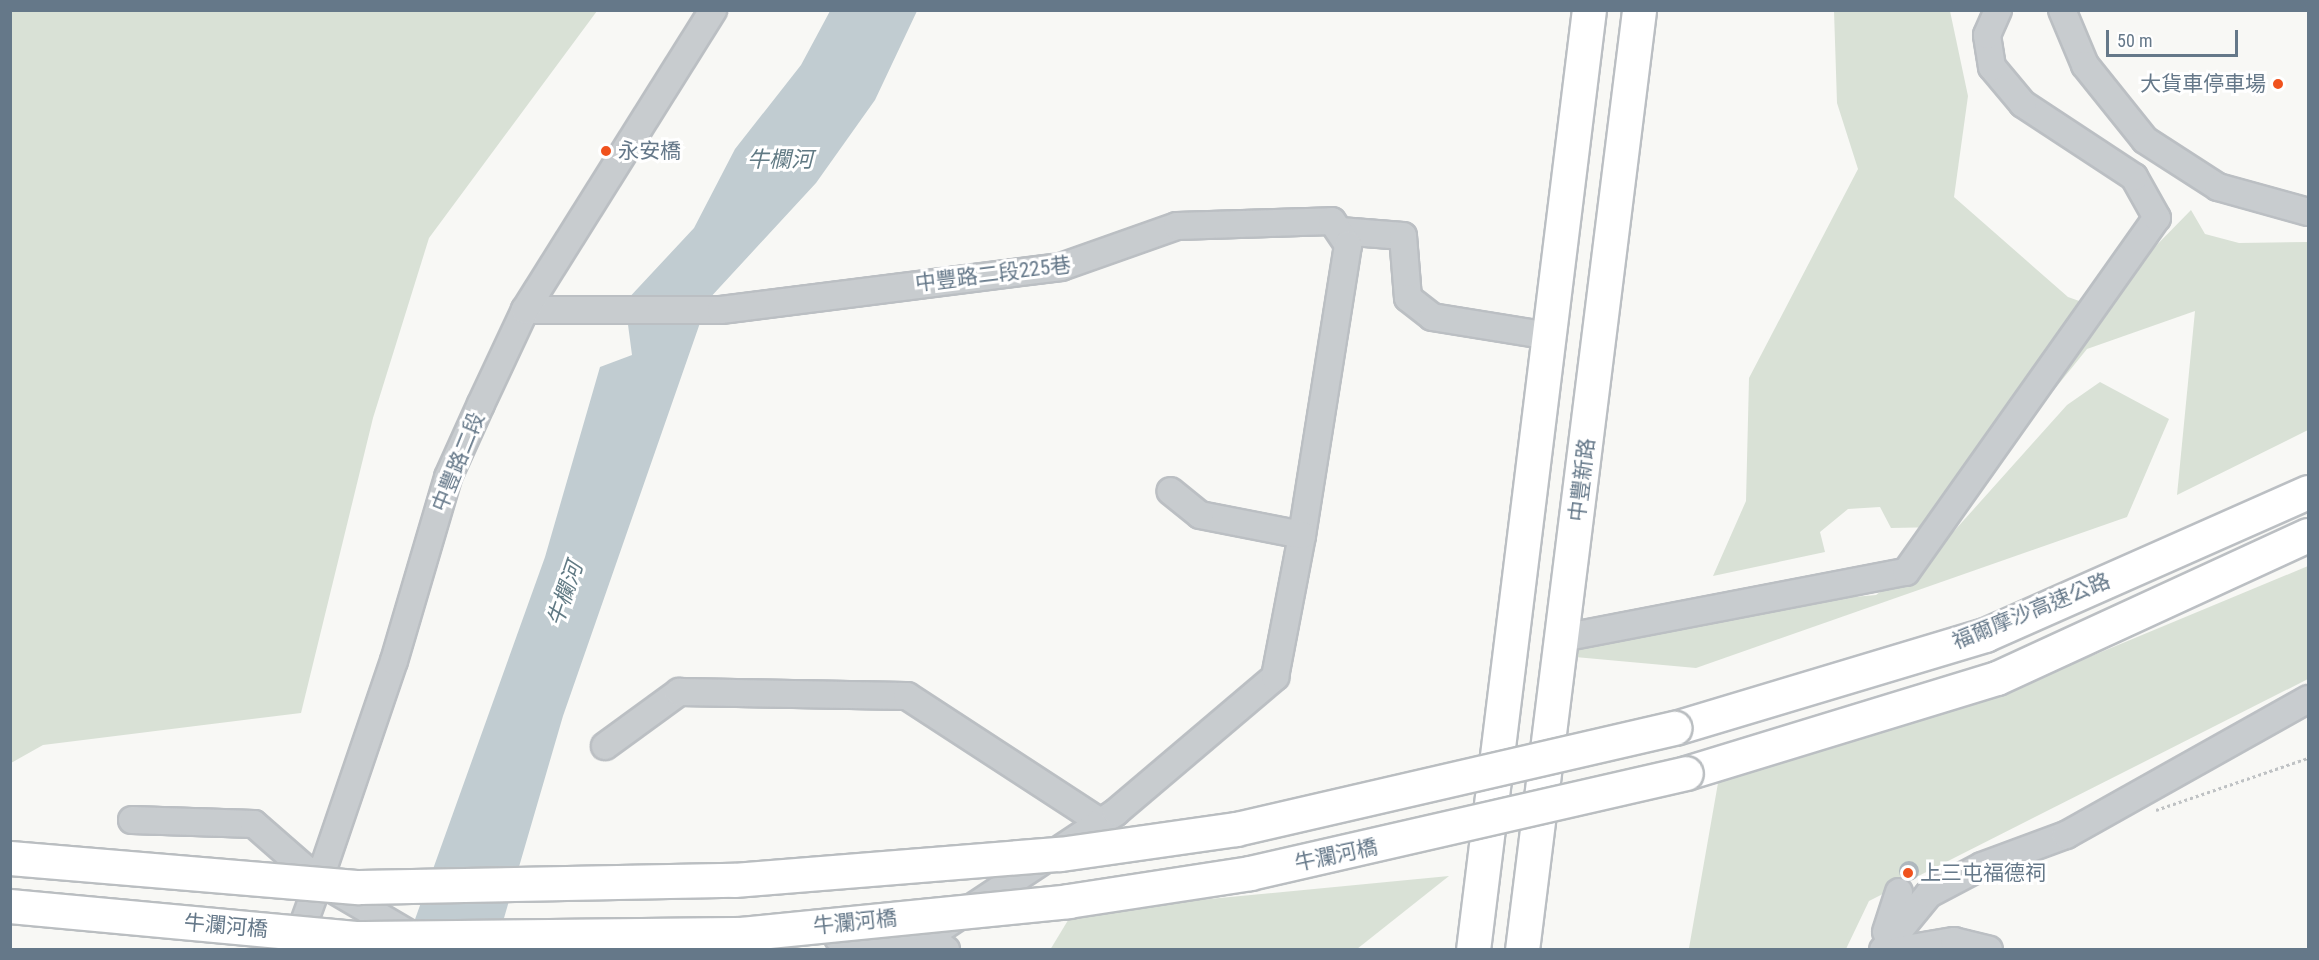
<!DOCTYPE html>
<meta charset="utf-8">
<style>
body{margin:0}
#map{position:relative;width:2319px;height:960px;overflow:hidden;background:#f8f8f5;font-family:"Roboto Condensed","Noto Sans TC",sans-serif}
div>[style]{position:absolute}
.green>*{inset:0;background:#d9e1d6}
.water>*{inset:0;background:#c1ccd1}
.building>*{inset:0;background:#aeb7bd}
.round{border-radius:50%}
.path>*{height:3px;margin-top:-1.5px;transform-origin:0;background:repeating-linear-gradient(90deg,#bfc2c4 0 3px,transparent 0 6px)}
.roads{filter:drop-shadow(2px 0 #bbbfc3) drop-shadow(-2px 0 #bbbfc3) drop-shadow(0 2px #bbbfc3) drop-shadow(0 -2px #bbbfc3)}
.minor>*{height:26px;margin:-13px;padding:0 13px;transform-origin:13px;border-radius:13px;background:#c8cccf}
.major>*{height:33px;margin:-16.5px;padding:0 16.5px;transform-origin:16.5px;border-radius:16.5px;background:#fff}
.highway>*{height:33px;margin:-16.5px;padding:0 16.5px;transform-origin:16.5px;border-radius:16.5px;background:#fff}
.bridges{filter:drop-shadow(2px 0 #babec1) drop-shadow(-2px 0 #babec1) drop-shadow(0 2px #babec1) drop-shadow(0 -2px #babec1)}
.highway-bridge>*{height:33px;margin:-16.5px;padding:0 16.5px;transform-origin:16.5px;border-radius:16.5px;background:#fff}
.dots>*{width:16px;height:16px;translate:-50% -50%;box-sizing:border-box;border:3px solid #fff;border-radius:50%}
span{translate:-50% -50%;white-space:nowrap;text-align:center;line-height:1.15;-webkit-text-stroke:6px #fff;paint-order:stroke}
.poi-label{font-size:21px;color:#657889}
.right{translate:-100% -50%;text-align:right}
.left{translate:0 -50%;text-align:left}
.street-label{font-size:21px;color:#657889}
.water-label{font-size:22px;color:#617a84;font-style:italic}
.frame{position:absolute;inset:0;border:12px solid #657889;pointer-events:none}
.scale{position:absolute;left:2106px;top:30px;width:132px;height:27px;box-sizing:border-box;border:3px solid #657889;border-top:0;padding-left:8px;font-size:18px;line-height:21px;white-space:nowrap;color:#657889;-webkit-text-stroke:4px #fff;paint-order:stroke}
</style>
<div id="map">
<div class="green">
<i style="clip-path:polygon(11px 10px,597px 11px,429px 238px,373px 418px,301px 713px,43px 745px,11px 763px)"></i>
<i style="clip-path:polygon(1834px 11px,1950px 11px,1968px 96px,1954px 197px,2068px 297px,2096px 307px,2191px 210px,2205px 234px,2239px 243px,2308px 242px,2308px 430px,2177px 495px,2195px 311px,2087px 349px,1943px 527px,1891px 528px,1880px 507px,1848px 509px,1820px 532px,1825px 552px,1713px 576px,1746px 501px,1749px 378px,1858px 169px,1837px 103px)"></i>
<i style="clip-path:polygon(2100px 382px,2169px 419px,2127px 517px,1696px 668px,1575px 657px,1586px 621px,1876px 595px,1938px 549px,2067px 405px)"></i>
<i style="clip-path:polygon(2308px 566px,2308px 679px,1869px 901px,1846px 949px,1689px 948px,1718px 783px,2094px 655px)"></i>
<i style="clip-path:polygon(1449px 876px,1357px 949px,1050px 950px,1073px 912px)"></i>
</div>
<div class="water">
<i style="clip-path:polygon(830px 11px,917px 11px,875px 100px,816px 183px,708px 300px,563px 716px,495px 949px,409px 936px,545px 557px,600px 367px,632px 355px,625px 302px,694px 228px,735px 149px,801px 65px)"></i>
</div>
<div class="building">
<i class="round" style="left:1899px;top:861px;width:20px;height:20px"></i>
</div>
<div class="path">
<i style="left:2156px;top:810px;width:161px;rotate:-18.9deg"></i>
</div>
<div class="roads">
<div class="minor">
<i style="left:2062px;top:10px;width:60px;rotate:67.3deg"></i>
<i style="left:2085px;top:65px;width:96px;rotate:51.3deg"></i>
<i style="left:2145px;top:140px;width:87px;rotate:32.8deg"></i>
<i style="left:2218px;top:187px;width:93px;rotate:15.5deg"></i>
<i style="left:1340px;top:231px;width:63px;rotate:4.5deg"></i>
<i style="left:1403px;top:236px;width:62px;rotate:85.4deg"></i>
<i style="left:1408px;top:298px;width:31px;rotate:38deg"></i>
<i style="left:1432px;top:317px;width:119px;rotate:9.2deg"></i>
<i style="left:525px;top:310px;width:196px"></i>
<i style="left:721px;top:310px;width:343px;rotate:-7.2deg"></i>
<i style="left:1061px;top:267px;width:123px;rotate:-19.5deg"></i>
<i style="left:1177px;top:226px;width:155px;rotate:-1.8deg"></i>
<i style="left:1332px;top:221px;width:29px;rotate:56deg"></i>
<i style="left:1348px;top:245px;width:294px;rotate:99deg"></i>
<i style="left:1562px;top:638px;width:350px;rotate:-10.9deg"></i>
<i style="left:1906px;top:572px;width:434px;rotate:-54.7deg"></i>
<i style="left:2157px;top:218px;width:47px;rotate:-119.3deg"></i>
<i style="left:2134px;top:177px;width:133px;rotate:-146.7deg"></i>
<i style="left:2023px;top:104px;width:48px;rotate:-130deg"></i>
<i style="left:1992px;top:67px;width:32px;rotate:-99deg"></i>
<i style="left:1987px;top:35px;width:27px;rotate:-66deg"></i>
<i style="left:605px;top:746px;width:92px;rotate:-36.1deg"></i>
<i style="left:679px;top:692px;width:228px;rotate:1deg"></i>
<i style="left:907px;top:696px;width:230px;rotate:33.1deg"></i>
<i style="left:132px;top:820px;width:122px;rotate:1.9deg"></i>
<i style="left:254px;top:824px;width:86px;rotate:41.2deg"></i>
<i style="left:319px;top:881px;width:107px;rotate:30.4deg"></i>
<i style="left:1886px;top:932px;width:42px;rotate:-72deg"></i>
<i style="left:929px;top:936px;width:224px;rotate:-33.5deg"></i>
<i style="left:1116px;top:812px;width:209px;rotate:-40.3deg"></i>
<i style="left:1275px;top:677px;width:145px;rotate:-79.2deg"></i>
<i style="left:1302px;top:535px;width:104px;rotate:-168.9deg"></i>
<i style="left:1200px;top:515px;width:38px;rotate:-141deg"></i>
<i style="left:838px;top:938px;width:91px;rotate:-1.3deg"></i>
<i style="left:929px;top:936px;width:22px;rotate:39deg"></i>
<i style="left:285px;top:950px;width:28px;rotate:-52deg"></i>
<i style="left:302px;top:928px;width:50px;rotate:-70.1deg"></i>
<i style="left:319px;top:881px;width:232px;rotate:-71.2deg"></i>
<i style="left:394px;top:661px;width:192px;rotate:-73.6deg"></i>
<i style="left:448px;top:477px;width:80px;rotate:-65.7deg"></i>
<i style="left:481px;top:404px;width:104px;rotate:-64.9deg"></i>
<i style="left:525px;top:310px;width:354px;rotate:-57.9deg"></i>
<i style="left:1883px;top:950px;width:72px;rotate:-50.6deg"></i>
<i style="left:1929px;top:894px;width:60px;rotate:-27.8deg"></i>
<i style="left:1982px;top:866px;width:90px;rotate:-20.3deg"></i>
<i style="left:2066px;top:835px;width:278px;rotate:-29.3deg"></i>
<i style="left:1900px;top:950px;width:55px;rotate:-9.5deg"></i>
<i style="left:1954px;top:941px;width:36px;rotate:14deg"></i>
</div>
<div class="major">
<i style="left:1473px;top:950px;width:947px;rotate:-82.97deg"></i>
<i style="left:1522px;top:950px;width:947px;rotate:-82.9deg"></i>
</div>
<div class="highway">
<i style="left:1675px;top:728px;width:324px;rotate:-16.7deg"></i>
<i style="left:1985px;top:635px;width:353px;rotate:-23.9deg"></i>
<i style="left:1686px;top:773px;width:325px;rotate:-17deg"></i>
<i style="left:1997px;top:678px;width:342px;rotate:-24.7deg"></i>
</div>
</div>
<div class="bridges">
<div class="highway-bridge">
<i style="left:10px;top:858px;width:350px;rotate:4.8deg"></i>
<i style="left:359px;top:887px;width:375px;rotate:-1.1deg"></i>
<i style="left:734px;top:880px;width:327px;rotate:-4.6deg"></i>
<i style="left:1060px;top:854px;width:178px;rotate:-8.1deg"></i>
<i style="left:1236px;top:829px;width:450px;rotate:-13deg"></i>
<i style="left:10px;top:906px;width:349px;rotate:5.3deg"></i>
<i style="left:358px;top:938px;width:382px;rotate:-0.6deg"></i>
<i style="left:740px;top:934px;width:330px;rotate:-5.7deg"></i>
<i style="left:1068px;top:901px;width:184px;rotate:-8.7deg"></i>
<i style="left:1250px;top:873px;width:447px;rotate:-12.9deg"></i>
</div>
</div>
<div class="dots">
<i style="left:2278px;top:84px;background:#f0521d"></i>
<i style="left:606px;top:151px;background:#f0521d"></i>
<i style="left:1908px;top:873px;background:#f0521d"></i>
</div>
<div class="poi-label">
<span class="right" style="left:2266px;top:84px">大貨車停車場</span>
<span class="left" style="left:618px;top:151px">永安橋</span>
<span class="left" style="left:1920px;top:873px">上三屯福德祠</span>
</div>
<div class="street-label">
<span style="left:993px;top:274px;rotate:-7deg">中豐路二段225巷</span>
<span style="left:458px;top:462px;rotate:-68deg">中豐路二段</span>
<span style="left:1582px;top:480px;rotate:-83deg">中豐新路</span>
<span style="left:2031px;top:611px;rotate:-22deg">福爾摩沙高速公路</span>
<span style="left:1336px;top:855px;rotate:-12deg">牛瀾河橋</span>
<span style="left:855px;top:922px;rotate:-6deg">牛瀾河橋</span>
<span style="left:226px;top:926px;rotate:5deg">牛瀾河橋</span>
</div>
<div class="water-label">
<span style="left:780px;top:160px">牛欄河</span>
<span style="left:565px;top:594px;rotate:-71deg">牛欄河</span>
</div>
<div class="frame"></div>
<div class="scale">50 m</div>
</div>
